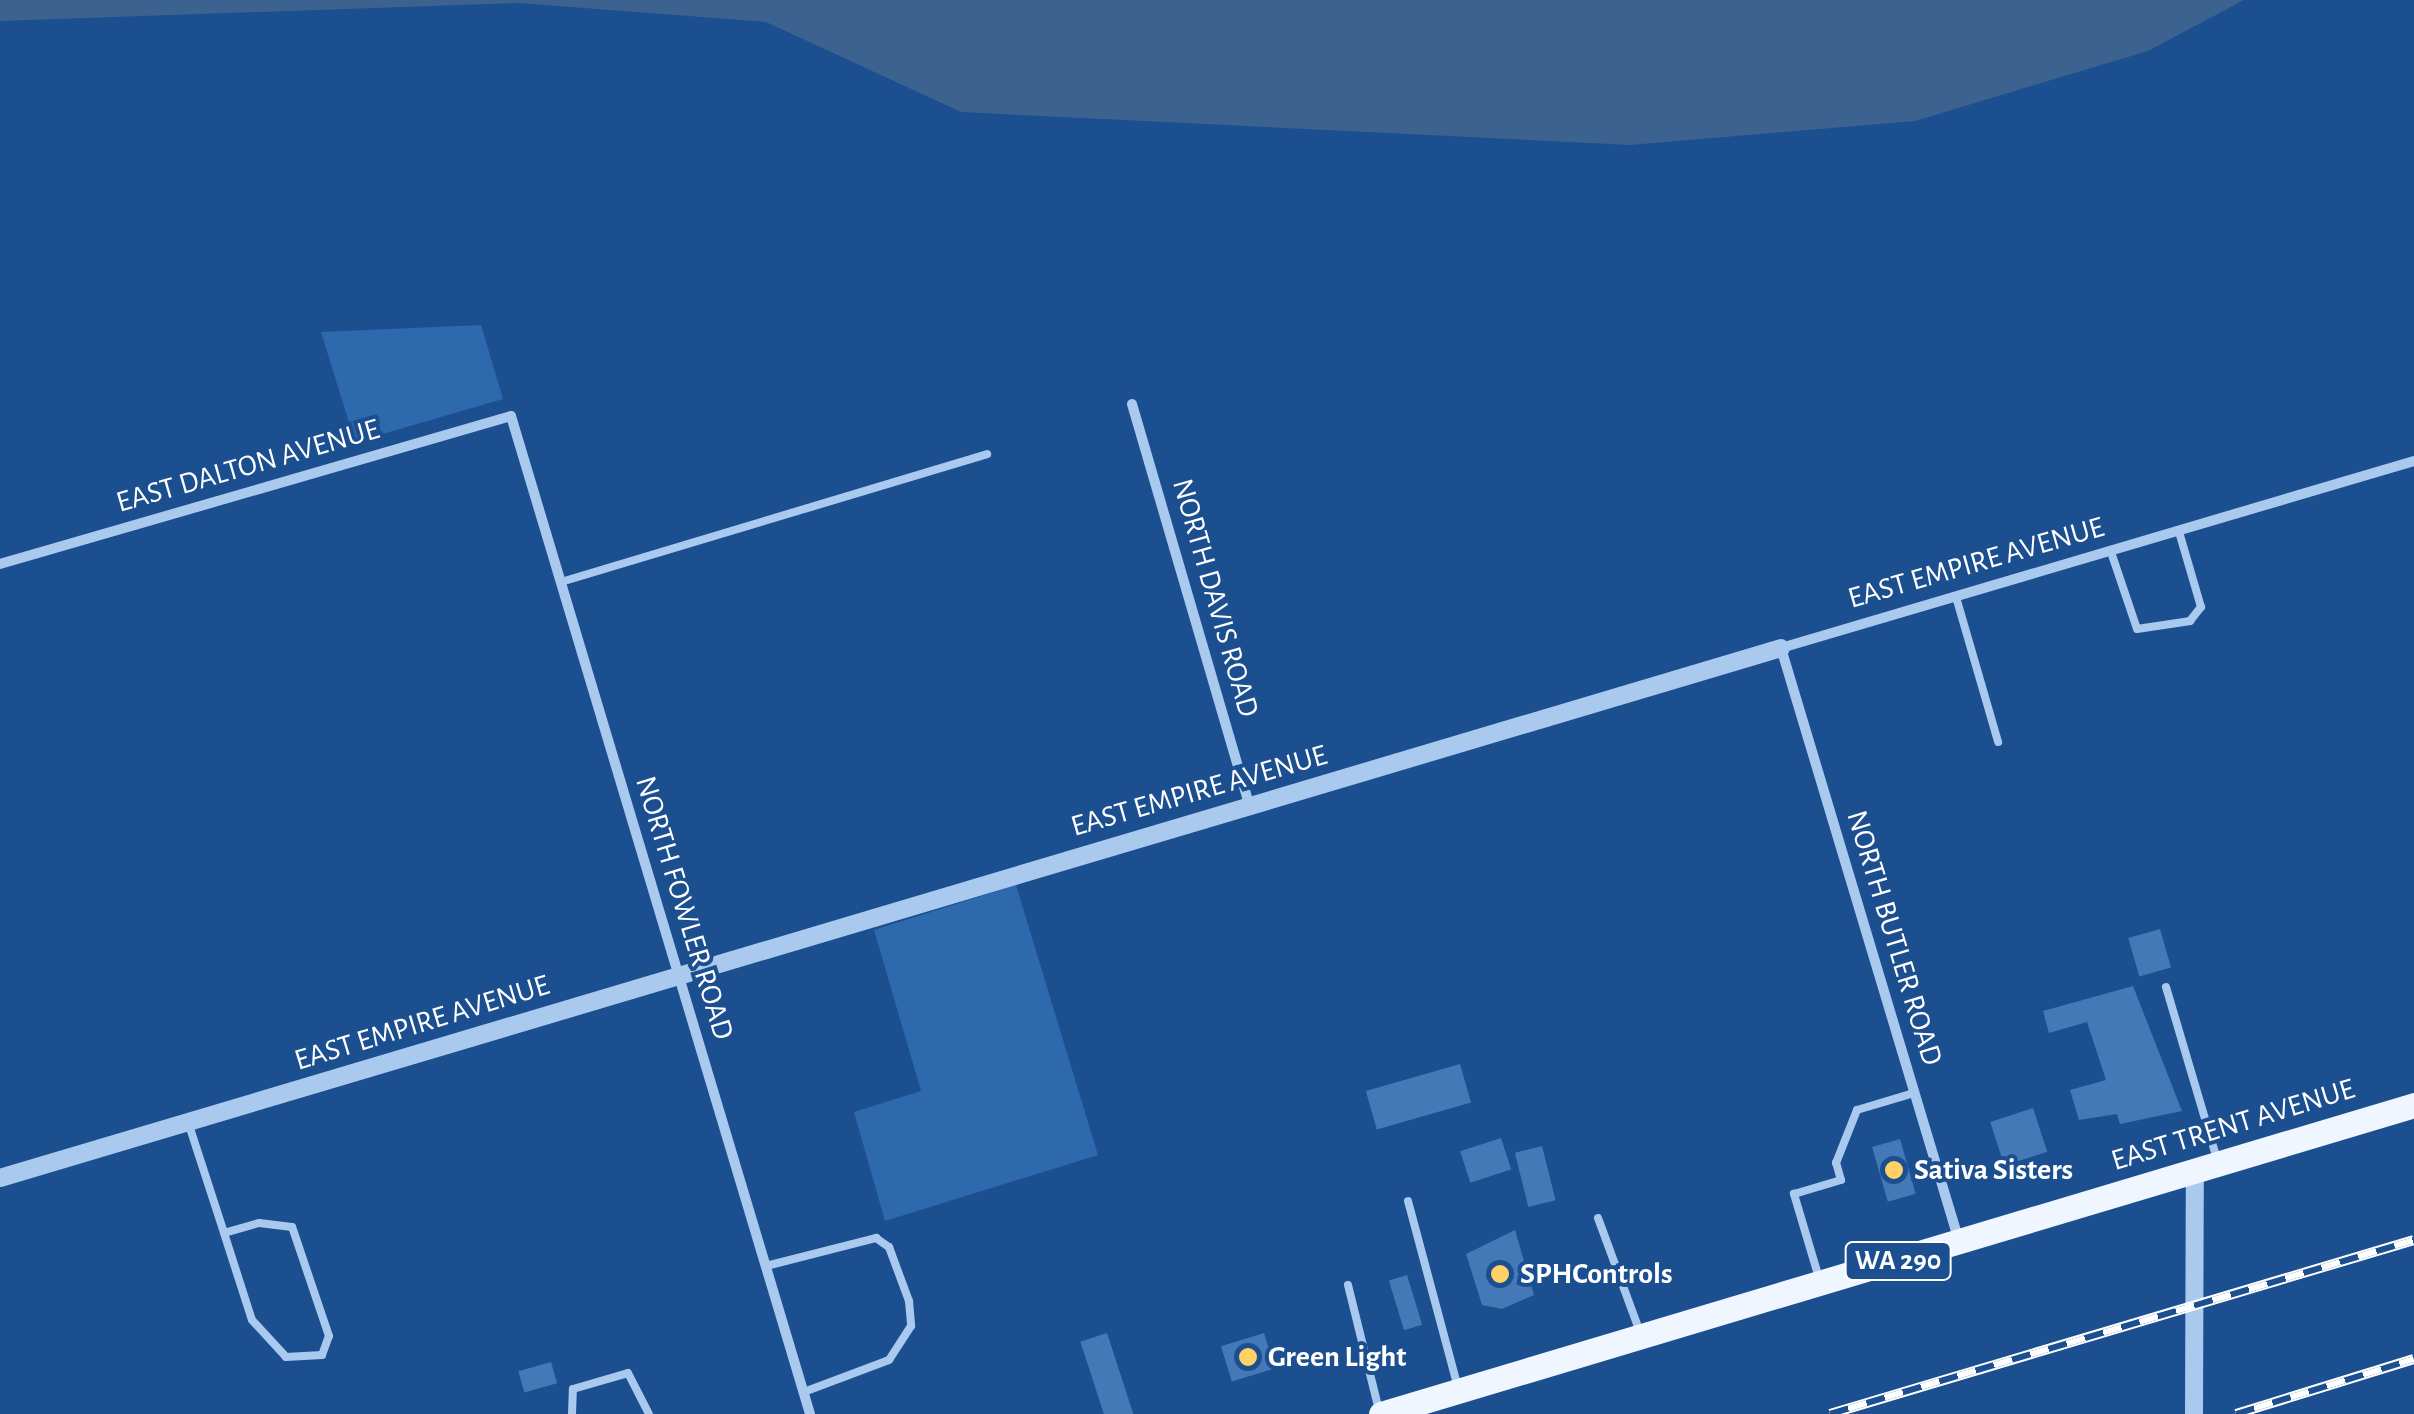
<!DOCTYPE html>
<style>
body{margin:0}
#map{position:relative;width:2414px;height:1414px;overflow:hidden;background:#1b4f8f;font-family:"Alegreya Sans",sans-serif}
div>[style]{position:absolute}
.green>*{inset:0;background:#2e69ad}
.water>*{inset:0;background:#3c6290}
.building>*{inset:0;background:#4478b7;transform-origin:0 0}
.service>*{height:8px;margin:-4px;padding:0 4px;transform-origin:4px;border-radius:4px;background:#a9c9ee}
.minor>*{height:10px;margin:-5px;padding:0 5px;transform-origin:5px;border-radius:5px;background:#a9c9ee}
.tertiary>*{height:18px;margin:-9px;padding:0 9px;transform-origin:9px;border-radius:9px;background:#a9c9ee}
.primary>*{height:25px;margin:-12.5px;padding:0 12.5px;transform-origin:12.5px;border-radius:12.5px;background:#f0f6ff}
.rail>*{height:10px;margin-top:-5px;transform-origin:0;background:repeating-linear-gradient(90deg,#1b4f8f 0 19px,#fff 0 38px);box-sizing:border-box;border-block:2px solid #fff}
.dots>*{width:28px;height:28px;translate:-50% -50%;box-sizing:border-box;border:5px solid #1b4f8f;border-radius:50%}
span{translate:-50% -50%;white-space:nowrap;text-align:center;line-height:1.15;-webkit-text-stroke:8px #1b4f8f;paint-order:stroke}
.shield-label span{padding:2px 8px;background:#1b4f8f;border:2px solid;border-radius:8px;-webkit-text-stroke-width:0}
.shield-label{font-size:28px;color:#fff;font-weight:700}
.street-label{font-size:30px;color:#fff}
.poi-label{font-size:30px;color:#fff;font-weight:700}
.left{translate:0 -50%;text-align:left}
</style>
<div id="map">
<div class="green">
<i style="clip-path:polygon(481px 325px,503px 399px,355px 442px,321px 332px)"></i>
<i style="clip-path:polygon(1016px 885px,1098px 1155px,885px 1221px,854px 1112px,921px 1091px,874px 930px)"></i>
</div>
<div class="water">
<i style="clip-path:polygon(0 0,2244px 0,2148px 51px,1915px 121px,1630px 145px,961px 112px,766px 22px,519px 3px,0 21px)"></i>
</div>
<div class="building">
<i style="left:2160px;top:929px;width:40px;height:33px;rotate:74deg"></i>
<i style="clip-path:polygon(2133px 986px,2182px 1111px,2120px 1124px,2117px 1114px,2079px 1120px,2070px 1090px,2106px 1080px,2087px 1022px,2049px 1033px,2043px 1011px)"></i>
<i style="left:1460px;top:1064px;width:40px;height:98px;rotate:74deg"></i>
<i style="left:2033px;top:1108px;width:46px;height:45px;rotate:72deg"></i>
<i style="left:1501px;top:1138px;width:33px;height:43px;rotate:72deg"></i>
<i style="left:1900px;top:1139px;width:57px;height:29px;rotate:74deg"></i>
<i style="left:1542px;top:1146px;width:56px;height:28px;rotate:76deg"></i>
<i style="clip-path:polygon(1515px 1230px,1534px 1295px,1502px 1309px,1482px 1305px,1466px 1254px)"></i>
<i style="left:1407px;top:1275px;width:52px;height:19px;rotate:73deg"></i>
<i style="left:1107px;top:1333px;width:85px;height:28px;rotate:72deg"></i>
<i style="left:1264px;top:1333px;width:37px;height:45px;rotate:73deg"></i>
<i style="left:551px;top:1362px;width:22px;height:34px;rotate:74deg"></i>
</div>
<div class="service">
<i style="left:2111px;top:552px;width:81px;rotate:71.3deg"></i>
<i style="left:2137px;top:629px;width:54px;rotate:-8.6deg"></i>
<i style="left:2190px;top:621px;width:18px;rotate:-52deg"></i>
<i style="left:2201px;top:607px;width:78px;rotate:-106.3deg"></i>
<i style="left:561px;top:582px;width:445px;rotate:-16.7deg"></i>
<i style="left:1956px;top:597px;width:151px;rotate:73.8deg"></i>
<i style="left:2166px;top:987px;width:179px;rotate:73.5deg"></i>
<i style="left:188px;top:1122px;width:117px;rotate:72deg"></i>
<i style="left:224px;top:1233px;width:91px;rotate:72.2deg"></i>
<i style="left:252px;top:1320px;width:50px;rotate:47.4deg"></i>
<i style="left:286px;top:1357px;width:36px;rotate:-3deg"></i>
<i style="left:322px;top:1355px;width:20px;rotate:-70deg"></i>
<i style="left:329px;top:1336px;width:115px;rotate:-108.7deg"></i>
<i style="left:292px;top:1227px;width:33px;rotate:-173deg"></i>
<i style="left:259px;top:1223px;width:36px;rotate:164deg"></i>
<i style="left:1408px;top:1201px;width:193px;rotate:75deg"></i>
<i style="left:1598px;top:1218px;width:121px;rotate:69.8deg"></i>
<i style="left:766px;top:1266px;width:114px;rotate:-14.3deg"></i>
<i style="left:876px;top:1238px;width:16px;rotate:35deg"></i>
<i style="left:889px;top:1247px;width:58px;rotate:69.7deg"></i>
<i style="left:909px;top:1301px;width:25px;rotate:85deg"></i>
<i style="left:911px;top:1326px;width:40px;rotate:122.9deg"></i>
<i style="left:889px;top:1360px;width:91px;rotate:159.4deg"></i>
<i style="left:1819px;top:1278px;width:88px;rotate:-106.6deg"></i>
<i style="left:1794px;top:1194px;width:49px;rotate:-16.6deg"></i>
<i style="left:1841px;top:1180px;width:18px;rotate:-106deg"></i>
<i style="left:1836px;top:1163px;width:57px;rotate:-68.4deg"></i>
<i style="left:1857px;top:1110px;width:59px;rotate:-16.6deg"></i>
<i style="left:1348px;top:1285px;width:129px;rotate:76.1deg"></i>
<i style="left:572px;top:1414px;width:25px;rotate:-88deg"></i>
<i style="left:573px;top:1389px;width:57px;rotate:-16.2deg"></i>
<i style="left:628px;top:1373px;width:46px;rotate:62.9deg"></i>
</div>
<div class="minor">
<i style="left:1132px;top:404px;width:418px;rotate:73.7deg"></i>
<i style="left:0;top:564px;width:532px;rotate:-16.15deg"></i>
<i style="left:511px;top:416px;width:1042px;rotate:73.32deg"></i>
<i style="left:1959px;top:1241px;width:619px;rotate:-106.71deg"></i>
<i style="left:1781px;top:648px;width:660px;rotate:-16.46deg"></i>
</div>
<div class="tertiary">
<i style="left:0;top:1178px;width:1858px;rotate:-16.57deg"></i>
<i style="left:2194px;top:1414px;width:243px;rotate:-89.8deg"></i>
</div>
<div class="primary">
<i style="left:1381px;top:1414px;width:1078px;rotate:-16.65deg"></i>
</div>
<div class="rail">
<i style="left:1830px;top:1414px;width:609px;rotate:-16.59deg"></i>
<i style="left:2236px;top:1414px;width:186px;rotate:-17.2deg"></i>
</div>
<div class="dots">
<i style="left:1894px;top:1170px;background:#ffd166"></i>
<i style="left:1500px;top:1274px;background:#ffd166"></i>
<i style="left:1248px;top:1357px;background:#ffd166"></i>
</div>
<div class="shield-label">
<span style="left:1898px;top:1261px">WA 290</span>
</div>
<div class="street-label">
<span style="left:248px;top:466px;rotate:-16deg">EAST DALTON AVENUE</span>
<span style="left:1976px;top:563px;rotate:-16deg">EAST EMPIRE AVENUE</span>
<span style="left:1215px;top:598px;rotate:74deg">NORTH DAVIS ROAD</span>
<span style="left:1199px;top:791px;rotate:-16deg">EAST EMPIRE AVENUE</span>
<span style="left:684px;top:908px;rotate:73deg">NORTH FOWLER ROAD</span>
<span style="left:1894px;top:938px;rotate:73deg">NORTH BUTLER ROAD</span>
<span style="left:422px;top:1023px;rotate:-17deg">EAST EMPIRE AVENUE</span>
<span style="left:2233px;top:1125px;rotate:-17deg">EAST TRENT AVENUE</span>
</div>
<div class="poi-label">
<span class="left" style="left:1914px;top:1170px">Sativa Sisters</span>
<span class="left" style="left:1520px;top:1274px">SPHControls</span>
<span class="left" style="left:1268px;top:1357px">Green Light</span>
</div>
</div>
